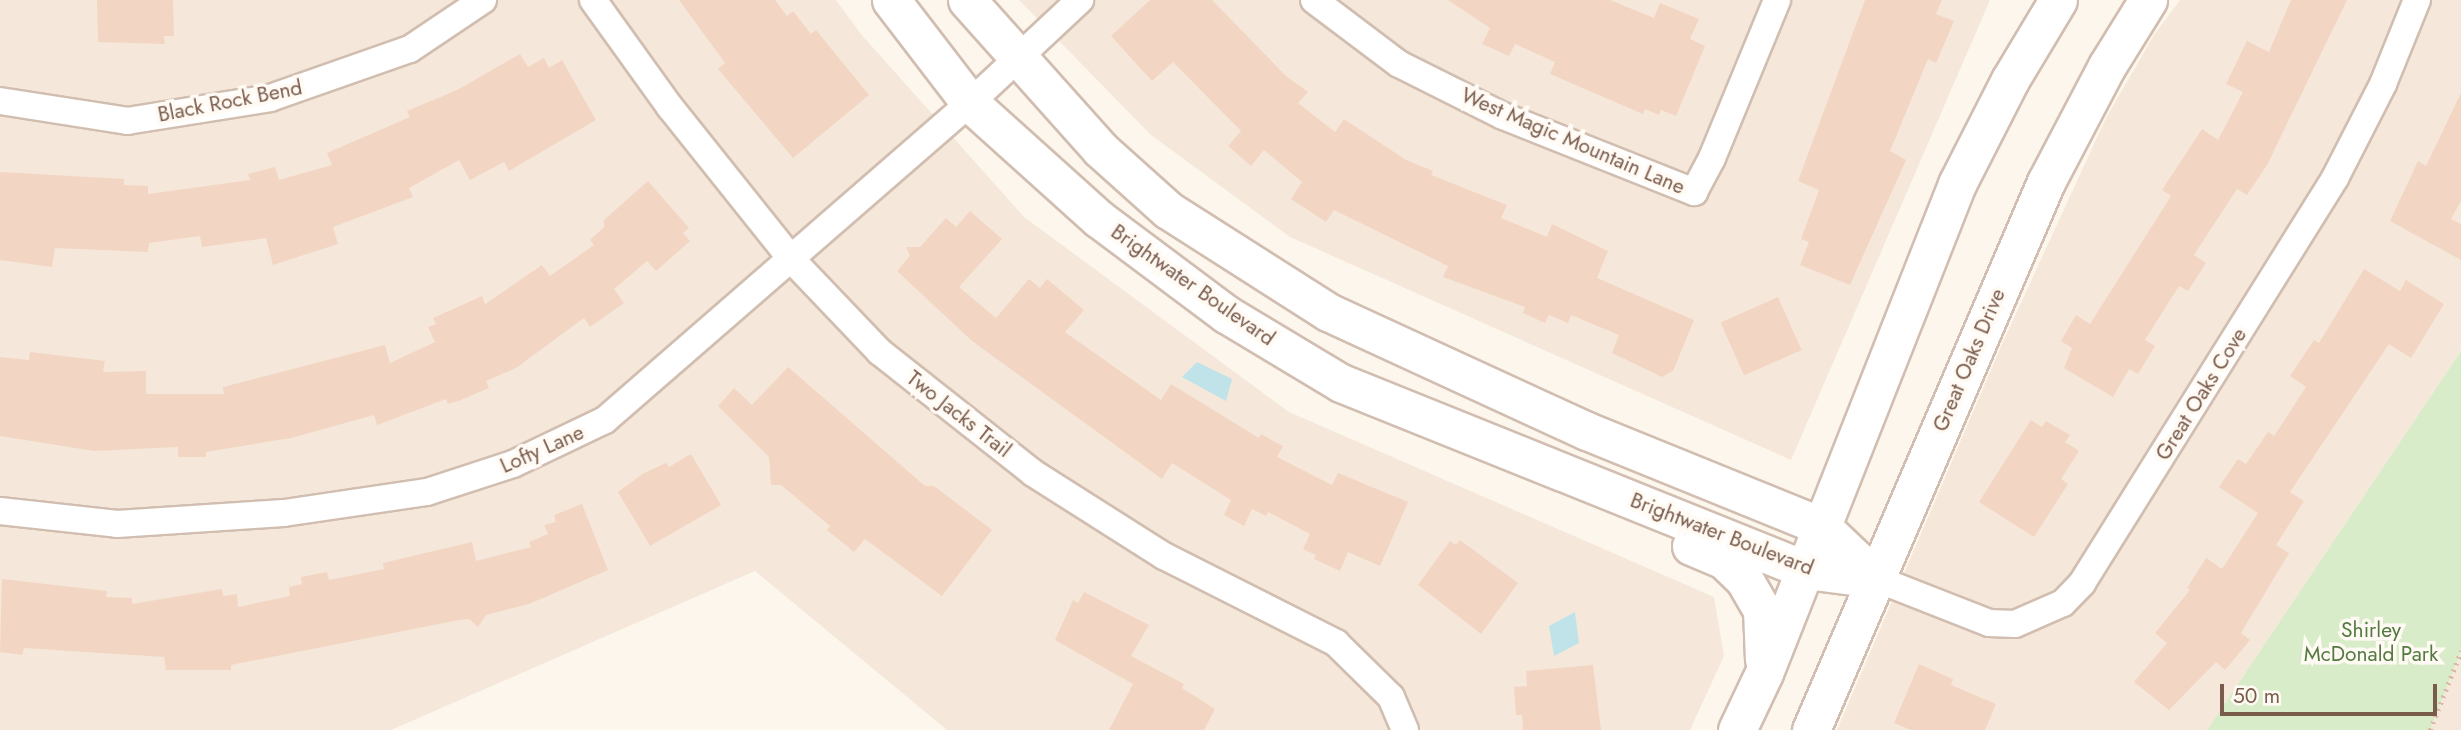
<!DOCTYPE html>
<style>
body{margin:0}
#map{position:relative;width:2461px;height:730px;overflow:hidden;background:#fdf6ec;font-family:Jost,sans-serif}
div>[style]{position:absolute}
.residential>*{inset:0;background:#f5e8da}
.green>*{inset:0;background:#d8ecc9}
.water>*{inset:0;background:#bfe3e8}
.building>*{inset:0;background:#f3d5c3;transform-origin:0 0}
.path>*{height:4.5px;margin-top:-2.25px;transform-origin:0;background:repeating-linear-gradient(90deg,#d9b8a5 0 2px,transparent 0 7px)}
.roads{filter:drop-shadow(2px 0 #d1beb0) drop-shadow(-2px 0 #d1beb0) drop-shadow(0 2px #d1beb0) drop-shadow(0 -2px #d1beb0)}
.street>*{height:26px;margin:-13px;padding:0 13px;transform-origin:13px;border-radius:13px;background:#fff}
.secondary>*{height:37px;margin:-18.5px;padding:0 18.5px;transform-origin:18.5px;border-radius:18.5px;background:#fff}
span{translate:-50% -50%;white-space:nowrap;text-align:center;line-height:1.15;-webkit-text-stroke:7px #fffaf3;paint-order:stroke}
.street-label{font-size:21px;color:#7a5c4d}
.park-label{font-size:21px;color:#537a41}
.scale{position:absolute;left:2220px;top:684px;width:217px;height:32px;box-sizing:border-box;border:4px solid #7a5c4d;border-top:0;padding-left:9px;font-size:21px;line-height:24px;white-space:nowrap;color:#7a5c4d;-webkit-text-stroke:5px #fffaf3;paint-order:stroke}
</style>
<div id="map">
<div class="residential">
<i style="clip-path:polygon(0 0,836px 0,860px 33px,1024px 217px,1289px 412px,1714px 597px,1724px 656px,1690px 730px,947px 730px,755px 571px,391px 730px,0 730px)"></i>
<i style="clip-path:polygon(1019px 0,1990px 0,1791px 460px,1290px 237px,1151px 135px)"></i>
<i style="clip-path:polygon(2180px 0,2461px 0,2461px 351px,2207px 730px,1837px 730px,2003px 342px,2106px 118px,2154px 35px)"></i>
<i style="clip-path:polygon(2461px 651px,2461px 730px,2430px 730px)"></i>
</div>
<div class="green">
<i style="clip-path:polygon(2461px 351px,2461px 651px,2430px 730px,2207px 730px)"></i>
</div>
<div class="water">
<i style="clip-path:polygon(1197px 362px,1232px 379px,1226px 401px,1182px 377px)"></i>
<i style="clip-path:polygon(1575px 612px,1579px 643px,1554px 656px,1549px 626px)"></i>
</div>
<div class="building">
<i style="clip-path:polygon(97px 0,173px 0,174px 36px,164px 36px,165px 44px,98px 42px)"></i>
<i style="clip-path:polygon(679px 0,775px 0,787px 16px,793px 11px,811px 34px,816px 30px,869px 95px,793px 158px,718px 69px,725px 63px)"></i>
<i style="clip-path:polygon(1150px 0,1212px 0,1286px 76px,1308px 92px,1298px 103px,1335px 132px,1344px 119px,1406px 160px,1433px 171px,1431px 175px,1507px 205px,1501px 218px,1547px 237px,1552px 224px,1608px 251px,1597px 278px,1694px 320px,1673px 371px,1662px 377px,1612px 353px,1619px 335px,1571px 315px,1568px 323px,1549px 315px,1545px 323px,1523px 313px,1525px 307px,1443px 277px,1448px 266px,1334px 210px,1326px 222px,1291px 199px,1302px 182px,1264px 150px,1251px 166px,1228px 146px,1241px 131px,1173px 62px,1152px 81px,1111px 36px)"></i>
<i style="clip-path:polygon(1448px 0,1610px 0,1654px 18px,1660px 3px,1699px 19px,1690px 39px,1705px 46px,1676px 116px,1661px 110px,1659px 115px,1645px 109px,1643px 114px,1550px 74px,1555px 62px,1515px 44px,1509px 56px,1482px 44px,1490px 28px)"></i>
<i style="clip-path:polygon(1865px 0,1942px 0,1936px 14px,1954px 21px,1936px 63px,1928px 59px,1890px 151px,1906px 160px,1850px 285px,1800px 265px,1809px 242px,1801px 239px,1819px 190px,1798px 181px)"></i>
<i style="clip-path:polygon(2291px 0,2347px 0,2267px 165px,2247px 195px,2237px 189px,2194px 255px,2206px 263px,2188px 291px,2179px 286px,2145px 340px,2155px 346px,2138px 374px,2129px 369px,2113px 397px,2064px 368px,2072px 348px,2061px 341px,2076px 315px,2090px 324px,2171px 196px,2162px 190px,2202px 129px,2218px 140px,2243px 92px,2226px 84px,2247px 41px,2269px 52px)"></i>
<i style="clip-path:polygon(520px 54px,528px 67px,544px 58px,549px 68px,562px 60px,596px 120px,509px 171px,504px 162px,470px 180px,459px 160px,409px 188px,413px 197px,333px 227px,338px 244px,273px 265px,266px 238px,202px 247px,200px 236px,149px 243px,148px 252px,55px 248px,52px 267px,0 260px,0 172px,124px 179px,124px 185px,148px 186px,148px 194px,250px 180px,248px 174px,275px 167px,279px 180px,332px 165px,327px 153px,410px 117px,407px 111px,457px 90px)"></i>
<i style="clip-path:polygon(2461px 93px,2461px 201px,2451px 219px,2461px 224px,2461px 260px,2390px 221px,2418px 161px,2426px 166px)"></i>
<i style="clip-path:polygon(648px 181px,689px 228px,683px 233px,690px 241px,656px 271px,647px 261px,614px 289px,624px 303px,590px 327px,584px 318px,516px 368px,486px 381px,489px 388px,461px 400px,448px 404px,446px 399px,377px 425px,374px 415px,291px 438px,206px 452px,206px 457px,178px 457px,178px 447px,94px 451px,0 436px,0 357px,29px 360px,30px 352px,105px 361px,103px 372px,146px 371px,146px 394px,224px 394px,223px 387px,385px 345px,390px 363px,435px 342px,428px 327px,436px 324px,433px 318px,482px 296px,485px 304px,542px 265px,550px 276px,594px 245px,590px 240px,604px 227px,604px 220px)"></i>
<i style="clip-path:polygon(970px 211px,1002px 239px,959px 287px,996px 318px,1029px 279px,1040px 288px,1047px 279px,1084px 310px,1065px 332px,1161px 400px,1171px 384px,1259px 438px,1261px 434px,1283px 446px,1277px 457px,1332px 485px,1338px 473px,1408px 502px,1380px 566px,1348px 552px,1340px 571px,1314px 559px,1316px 555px,1303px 549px,1310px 534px,1268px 512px,1266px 516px,1252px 509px,1244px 526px,1224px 515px,1231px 500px,1172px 463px,1162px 479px,972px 341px,897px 271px,910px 256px,906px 247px,920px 247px,946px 218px,956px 227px)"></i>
<i style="clip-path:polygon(2364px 269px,2400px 291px,2406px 280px,2444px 304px,2411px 358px,2389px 344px,2290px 492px,2304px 501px,2276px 545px,2289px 553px,2241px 633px,2250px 640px,2225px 670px,2216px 662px,2169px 710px,2134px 682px,2167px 643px,2155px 633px,2190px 590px,2187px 588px,2206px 558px,2222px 569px,2258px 513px,2219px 487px,2238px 459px,2246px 464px,2268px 432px,2274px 436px,2306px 387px,2290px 376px,2314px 340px,2319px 343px)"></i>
<i style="left:1778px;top:297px;width:58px;height:63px;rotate:66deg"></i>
<i style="clip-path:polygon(788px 367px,925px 486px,934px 486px,992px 530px,942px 596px,865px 539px,854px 552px,827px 530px,830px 526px,781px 485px,771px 485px,769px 457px,718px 406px,734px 388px,752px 405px)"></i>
<i style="clip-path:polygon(2031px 420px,2042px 427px,2046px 421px,2070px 435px,2065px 442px,2079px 451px,2061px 479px,2068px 484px,2034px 537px,1979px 502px)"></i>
<i style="clip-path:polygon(691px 454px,721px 505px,650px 546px,618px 492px,644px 473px,666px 463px,669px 467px)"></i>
<i style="clip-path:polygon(582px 504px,608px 570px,529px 604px,486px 615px,478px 627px,469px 619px,459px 620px,231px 665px,231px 670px,166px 670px,164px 657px,24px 648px,22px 655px,0 652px,2px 579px,107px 591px,106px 597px,132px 598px,132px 604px,222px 589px,223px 596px,237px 594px,238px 607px,290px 596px,289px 587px,302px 584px,301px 577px,327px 572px,329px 580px,384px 569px,383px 563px,472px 542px,476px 561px,531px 547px,529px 542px,548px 534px,544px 525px,556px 522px,554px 515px)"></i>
<i style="clip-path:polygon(1460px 540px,1518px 583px,1481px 634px,1418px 585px,1450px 541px,1456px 545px)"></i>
<i style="clip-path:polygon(1084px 592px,1149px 625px,1131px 656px,1184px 684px,1182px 688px,1215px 709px,1204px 730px,1109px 730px,1133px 684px,1055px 640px,1073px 600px,1078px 603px)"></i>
<i style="clip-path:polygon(1919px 664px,1953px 679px,1951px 685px,1996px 704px,1985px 730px,1911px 730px,1894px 723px)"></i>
<i style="clip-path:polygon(1593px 665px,1601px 730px,1523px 730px,1522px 715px,1516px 715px,1514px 687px,1527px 686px,1526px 671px)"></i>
</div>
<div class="path">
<i style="left:2430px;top:730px;width:85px;rotate:-68.6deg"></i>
</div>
<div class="roads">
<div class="street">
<i style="left:593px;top:0;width:132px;rotate:54.3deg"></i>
<i style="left:670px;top:107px;width:196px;rotate:51.4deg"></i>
<i style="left:792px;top:260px;width:127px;rotate:46.3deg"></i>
<i style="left:880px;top:352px;width:195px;rotate:38.3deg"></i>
<i style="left:1033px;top:473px;width:155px;rotate:32.4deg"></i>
<i style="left:1164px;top:556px;width:193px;rotate:26.8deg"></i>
<i style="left:1336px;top:643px;width:77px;rotate:44.5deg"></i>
<i style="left:1391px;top:697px;width:36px;rotate:67deg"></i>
<i style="left:1314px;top:0;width:106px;rotate:37deg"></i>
<i style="left:1399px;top:64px;width:116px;rotate:26.6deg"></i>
<i style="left:1503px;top:116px;width:206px;rotate:21.7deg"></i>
<i style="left:1694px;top:192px;width:38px;rotate:-62deg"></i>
<i style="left:1712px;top:158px;width:171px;rotate:-67.6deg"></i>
<i style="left:0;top:101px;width:129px;rotate:8.9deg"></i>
<i style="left:127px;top:121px;width:145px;rotate:-9.1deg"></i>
<i style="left:270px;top:98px;width:148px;rotate:-19.3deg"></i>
<i style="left:410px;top:49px;width:88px;rotate:-33.9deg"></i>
<i style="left:0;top:511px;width:118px;rotate:6.3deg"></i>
<i style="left:117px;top:524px;width:167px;rotate:-3.8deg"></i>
<i style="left:284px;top:513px;width:145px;rotate:-8.4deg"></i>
<i style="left:427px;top:492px;width:90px;rotate:-18deg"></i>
<i style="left:513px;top:464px;width:102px;rotate:-25.6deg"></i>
<i style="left:605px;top:420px;width:483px;rotate:-41deg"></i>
<i style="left:970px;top:103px;width:151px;rotate:-43.1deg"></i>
<i style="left:1877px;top:579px;width:120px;rotate:21.4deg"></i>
<i style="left:1989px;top:623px;width:26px;rotate:2deg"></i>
<i style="left:2015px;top:624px;width:52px;rotate:-23.6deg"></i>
<i style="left:2063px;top:603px;width:28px;rotate:-46deg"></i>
<i style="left:2082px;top:583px;width:478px;rotate:-58deg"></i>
<i style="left:2335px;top:178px;width:106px;rotate:-62.9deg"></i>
<i style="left:2383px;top:84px;width:91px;rotate:-68deg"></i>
</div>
<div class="secondary">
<i style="left:891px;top:0;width:130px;rotate:52.5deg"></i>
<i style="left:970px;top:103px;width:173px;rotate:42deg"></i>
<i style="left:1099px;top:219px;width:159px;rotate:36.8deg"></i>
<i style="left:1226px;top:314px;width:134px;rotate:31deg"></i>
<i style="left:1341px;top:383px;width:501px;rotate:21.91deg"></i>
<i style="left:1806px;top:570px;width:72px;rotate:7.2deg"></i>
<i style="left:967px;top:0;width:200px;rotate:48.2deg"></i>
<i style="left:1100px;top:149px;width:91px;rotate:41.9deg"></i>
<i style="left:1168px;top:210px;width:190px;rotate:32.5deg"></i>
<i style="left:1328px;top:312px;width:285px;rotate:24.7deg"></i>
<i style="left:1587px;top:431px;width:253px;rotate:22.1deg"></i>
<i style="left:1821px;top:526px;width:77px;rotate:43.4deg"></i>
<i style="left:1691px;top:546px;width:36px;rotate:23deg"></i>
<i style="left:1724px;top:560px;width:28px;rotate:44deg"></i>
<i style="left:1744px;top:579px;width:36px;rotate:60deg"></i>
<i style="left:1762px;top:610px;width:49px;rotate:87.7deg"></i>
<i style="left:1737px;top:730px;width:63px;rotate:-64.7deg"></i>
<i style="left:1764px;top:673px;width:526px;rotate:-68.46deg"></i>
<i style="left:1957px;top:184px;width:117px;rotate:-63deg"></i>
<i style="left:2010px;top:80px;width:93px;rotate:-59deg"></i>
<i style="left:1811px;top:730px;width:596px;rotate:-66.79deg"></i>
<i style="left:2046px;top:182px;width:131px;rotate:-62.3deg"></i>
<i style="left:2107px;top:66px;width:78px;rotate:-58.2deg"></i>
</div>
</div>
<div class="street-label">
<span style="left:230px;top:101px;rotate:-11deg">Black Rock Bend</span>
<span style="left:1573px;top:141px;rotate:23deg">West Magic Mountain Lane</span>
<span style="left:1193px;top:285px;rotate:35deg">Brightwater Boulevard</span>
<span style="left:1969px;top:360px;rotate:-67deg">Great Oaks Drive</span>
<span style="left:2201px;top:394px;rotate:-58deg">Great Oaks Cove</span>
<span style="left:959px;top:414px;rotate:38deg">Two Jacks Trail</span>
<span style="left:542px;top:449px;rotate:-24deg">Lofty Lane</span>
<span style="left:1722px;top:534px;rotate:21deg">Brightwater Boulevard</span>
</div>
<div class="park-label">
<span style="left:2371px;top:642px">Shirley<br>McDonald Park</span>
</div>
<div class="scale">50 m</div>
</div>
